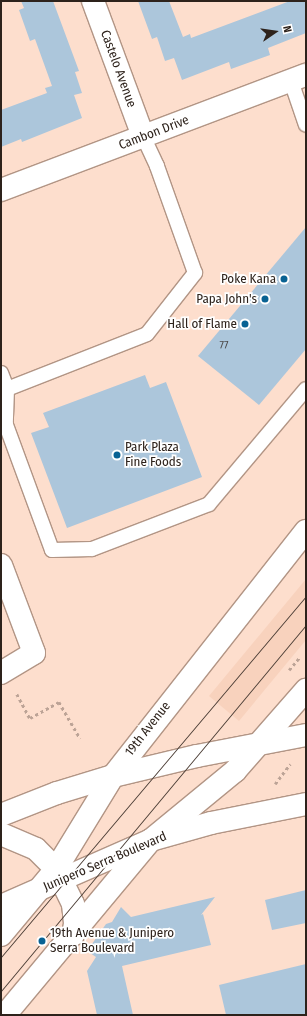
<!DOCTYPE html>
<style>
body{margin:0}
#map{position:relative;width:307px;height:1016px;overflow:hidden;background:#fddecd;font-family:"Fira Sans Condensed",sans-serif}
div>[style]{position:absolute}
.built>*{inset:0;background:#f8d2bd}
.building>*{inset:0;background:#acc6db}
.path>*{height:2.5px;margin-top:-1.25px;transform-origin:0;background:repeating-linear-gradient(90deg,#bca396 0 3px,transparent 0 6px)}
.roads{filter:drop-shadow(1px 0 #b29585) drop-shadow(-1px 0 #b29585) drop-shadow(0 1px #b29585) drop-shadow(0 -1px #b29585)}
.lane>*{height:14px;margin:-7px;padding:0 7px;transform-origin:7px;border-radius:7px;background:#fff}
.street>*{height:22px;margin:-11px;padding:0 11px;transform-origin:11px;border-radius:11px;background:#fff}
.secondary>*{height:22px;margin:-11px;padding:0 11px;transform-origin:11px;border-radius:11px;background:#fff}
.primary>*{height:22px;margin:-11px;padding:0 11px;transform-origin:11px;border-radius:11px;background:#fff}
.highway>*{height:22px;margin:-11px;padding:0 11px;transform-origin:11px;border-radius:11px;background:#fff}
.tram>*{height:1px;margin:-0.5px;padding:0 0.5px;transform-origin:0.5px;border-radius:0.5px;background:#4d3f37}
.dots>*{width:11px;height:11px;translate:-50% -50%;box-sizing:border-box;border:2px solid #fff;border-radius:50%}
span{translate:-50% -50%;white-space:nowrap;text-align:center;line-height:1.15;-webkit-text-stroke:3.5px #fff;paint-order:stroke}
.number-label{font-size:11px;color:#4d4b4b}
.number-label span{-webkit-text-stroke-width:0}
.street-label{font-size:13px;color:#2d221b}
.poi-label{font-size:13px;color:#2d221b}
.right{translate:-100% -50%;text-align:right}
.left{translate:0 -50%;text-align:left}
.frame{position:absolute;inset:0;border:2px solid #2d221b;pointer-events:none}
.north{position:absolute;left:255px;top:12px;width:40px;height:40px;-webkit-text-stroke:3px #fff;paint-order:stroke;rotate:77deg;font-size:11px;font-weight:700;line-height:16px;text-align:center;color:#2d221b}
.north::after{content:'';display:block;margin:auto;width:14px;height:18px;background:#2d221b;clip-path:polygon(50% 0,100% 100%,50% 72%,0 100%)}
</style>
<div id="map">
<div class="built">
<i style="clip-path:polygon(306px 579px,306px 640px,239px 721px,209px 696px)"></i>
</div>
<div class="building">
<i style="clip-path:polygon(21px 1px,53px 1px,79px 71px,75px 72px,82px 93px,74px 95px,82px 118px,22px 142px,21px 139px,1px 147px,1px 110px,47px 93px,45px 88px,52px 86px,35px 39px,30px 41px,19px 10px,24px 8px)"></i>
<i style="clip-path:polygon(138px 1px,169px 1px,183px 37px,190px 34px,191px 38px,290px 1px,306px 1px,306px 33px,268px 48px,270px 55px,231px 69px,229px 62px,182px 80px,174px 58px,165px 61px,157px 37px,152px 39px)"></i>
<i style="clip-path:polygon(306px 227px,306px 349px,259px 405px,198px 356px)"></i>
<i style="clip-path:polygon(145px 375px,150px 388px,166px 382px,202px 477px,67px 528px,31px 433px,49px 427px,43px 413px)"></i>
<i style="clip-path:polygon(306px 890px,306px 923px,272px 930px,265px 900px)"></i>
<i style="clip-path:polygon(215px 897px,201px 915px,203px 914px,211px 945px,122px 966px,133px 1015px,97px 1015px,87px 971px,96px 957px,87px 951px,106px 924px,112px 922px,121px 907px,131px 917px)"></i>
<i style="clip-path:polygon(306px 964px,306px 1015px,226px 1015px,219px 985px)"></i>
</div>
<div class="path">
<i style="left:289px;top:670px;width:16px;rotate:-50deg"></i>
<i style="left:17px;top:694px;width:27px;rotate:62deg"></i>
<i style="left:30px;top:718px;width:33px;rotate:-29deg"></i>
<i style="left:59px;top:702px;width:42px;rotate:59.7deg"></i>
<i style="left:275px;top:784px;width:25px;rotate:-53deg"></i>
</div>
<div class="roads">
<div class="lane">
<i style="left:291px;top:81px;width:46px;rotate:71.2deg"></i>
<i style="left:1px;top:373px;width:17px;rotate:69deg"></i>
<i style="left:7px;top:389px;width:36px;rotate:92deg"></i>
<i style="left:6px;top:425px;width:133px;rotate:69.8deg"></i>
<i style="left:52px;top:550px;width:40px;rotate:-1.4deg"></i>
<i style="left:92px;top:549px;width:125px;rotate:-21deg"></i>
<i style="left:209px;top:504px;width:150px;rotate:-49.9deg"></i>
<i style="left:7px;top:389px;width:150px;rotate:-21.4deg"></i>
<i style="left:147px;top:334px;width:78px;rotate:-51.8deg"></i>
<i style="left:195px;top:273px;width:114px;rotate:-109.6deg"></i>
<i style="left:157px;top:166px;width:33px;rotate:-115deg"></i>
</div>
<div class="street">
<i style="left:93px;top:1px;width:144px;rotate:69.7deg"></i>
<i style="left:1px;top:190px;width:326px;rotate:-20.7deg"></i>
<i style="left:1px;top:565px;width:94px;rotate:69.4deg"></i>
<i style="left:34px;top:653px;width:39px;rotate:149deg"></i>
</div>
<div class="secondary">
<i style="left:1px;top:935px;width:86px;rotate:-50.2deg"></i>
<i style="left:56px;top:869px;width:109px;rotate:-58.5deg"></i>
<i style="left:5px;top:1015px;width:228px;rotate:-50.2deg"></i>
</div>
<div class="primary">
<i style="left:113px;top:776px;width:86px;rotate:-13.4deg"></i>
<i style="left:197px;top:756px;width:111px;rotate:-10.9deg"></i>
<i style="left:151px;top:840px;width:62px;rotate:-15.8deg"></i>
<i style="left:211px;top:823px;width:97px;rotate:-11.3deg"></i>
</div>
<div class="highway">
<i style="left:1px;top:815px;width:60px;rotate:-21.4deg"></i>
<i style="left:57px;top:793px;width:59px;rotate:-16.9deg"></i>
<i style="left:113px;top:776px;width:312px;rotate:-51.8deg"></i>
<i style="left:1px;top:834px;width:38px;rotate:23deg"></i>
<i style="left:36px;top:849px;width:28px;rotate:45deg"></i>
<i style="left:56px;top:869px;width:39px;rotate:64deg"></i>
<i style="left:73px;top:904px;width:20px;rotate:84deg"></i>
<i style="left:75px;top:924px;width:11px;rotate:100deg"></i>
<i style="left:1px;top:906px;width:164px;rotate:-23.7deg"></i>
<i style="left:151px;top:840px;width:109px;rotate:-39.4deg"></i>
<i style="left:235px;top:771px;width:108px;rotate:-48.8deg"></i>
</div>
</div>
<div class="tram">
<i style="left:1px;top:957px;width:473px;rotate:-49.8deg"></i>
<i style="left:1px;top:991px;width:476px;rotate:-50.2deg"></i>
</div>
<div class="dots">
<i style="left:284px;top:279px;background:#096293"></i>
<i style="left:265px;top:299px;background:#096293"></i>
<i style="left:245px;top:324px;background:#096293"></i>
<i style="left:117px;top:455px;background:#096293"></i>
<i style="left:42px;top:941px;background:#096293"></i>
</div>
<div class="number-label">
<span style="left:224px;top:346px">77</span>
</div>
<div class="street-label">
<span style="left:118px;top:69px;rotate:70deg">Castelo Avenue</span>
<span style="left:154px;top:133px;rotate:-21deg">Cambon Drive</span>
<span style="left:148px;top:729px;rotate:-52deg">19th Avenue</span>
<span style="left:105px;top:862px;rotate:-23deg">Junipero Serra Boulevard</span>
</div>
<div class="poi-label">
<span class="right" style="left:276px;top:279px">Poke Kana</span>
<span class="right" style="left:257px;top:299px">Papa John's</span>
<span class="right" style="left:237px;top:324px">Hall of Flame</span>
<span class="left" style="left:125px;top:455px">Park Plaza<br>Fine Foods</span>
<span class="left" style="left:50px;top:941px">19th Avenue &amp; Junipero<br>Serra Boulevard</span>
</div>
<div class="frame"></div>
<div class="north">N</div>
</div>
